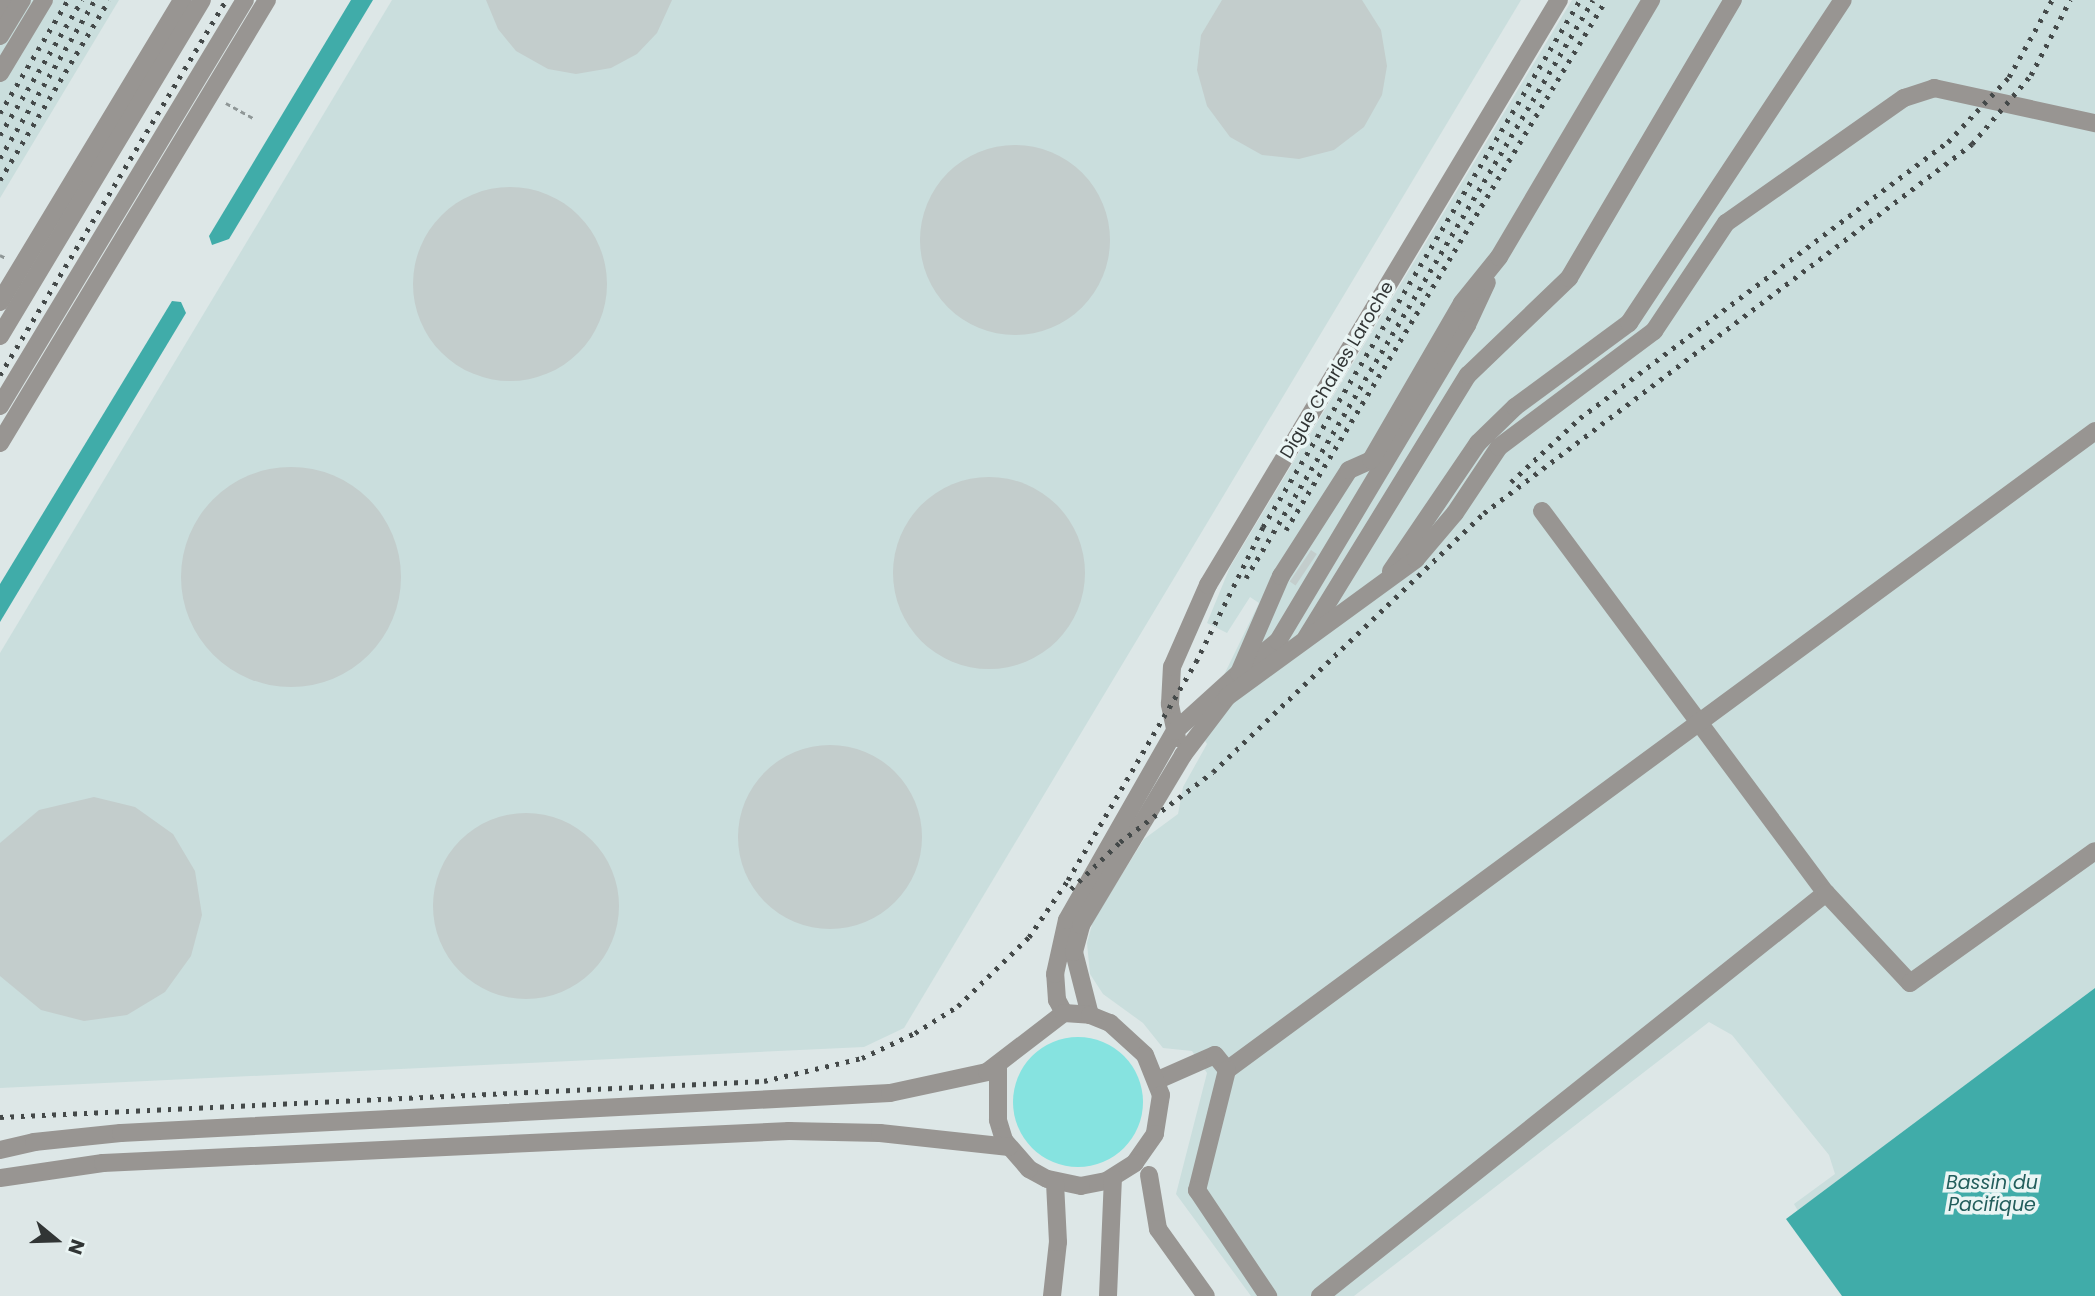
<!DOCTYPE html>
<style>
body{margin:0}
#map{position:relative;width:2095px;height:1296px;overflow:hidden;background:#dde7e7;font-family:Poppins,sans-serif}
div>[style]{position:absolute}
.built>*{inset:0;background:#cadedd}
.green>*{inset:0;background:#86e3e0}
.round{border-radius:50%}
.water>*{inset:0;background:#40aca9}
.building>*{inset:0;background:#c3cdcc;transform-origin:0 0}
.path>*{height:2.5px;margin-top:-1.25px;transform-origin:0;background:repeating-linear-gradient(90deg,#8f9797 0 5px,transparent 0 8.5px)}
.minor>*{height:18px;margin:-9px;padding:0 9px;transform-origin:9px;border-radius:9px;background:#989592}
.rail>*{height:5px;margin-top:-2.5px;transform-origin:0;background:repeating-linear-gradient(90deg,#444949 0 3.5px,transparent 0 10.5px)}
span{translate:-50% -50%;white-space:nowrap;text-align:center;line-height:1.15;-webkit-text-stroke:7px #eaf5f4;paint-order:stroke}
.street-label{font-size:18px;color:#313535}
.water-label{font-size:19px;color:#235e5c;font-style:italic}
.north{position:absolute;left:21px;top:1205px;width:70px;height:70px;-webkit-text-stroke:5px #eaf5f4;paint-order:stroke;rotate:109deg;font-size:19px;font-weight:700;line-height:28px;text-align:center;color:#313535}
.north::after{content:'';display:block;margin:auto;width:24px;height:32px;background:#313535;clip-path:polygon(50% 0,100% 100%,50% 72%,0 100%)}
</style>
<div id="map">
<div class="built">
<i style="clip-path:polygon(0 0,119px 0,0 198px)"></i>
<i style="clip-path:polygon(392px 0,1521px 0,904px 1028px,864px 1047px,0 1088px,0 653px)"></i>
<i style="clip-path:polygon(1572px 0,2095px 0,2095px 988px,1798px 1211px,1794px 1204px,1835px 1174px,1829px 1155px,1732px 1035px,1709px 1022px,1354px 1296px,1251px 1296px,1176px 1194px,1207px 1073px,1192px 1051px,1163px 1048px,1143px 1023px,1103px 994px,1090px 974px,1087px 943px,1093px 921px,1144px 839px,1178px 814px,1183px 787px,1207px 744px,1186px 710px,1222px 679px,1259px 603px,1250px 597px,1227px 633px,1207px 623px,1230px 567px)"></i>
</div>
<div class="green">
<i class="round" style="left:1013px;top:1037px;width:130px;height:130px"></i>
</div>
<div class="water">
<i style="clip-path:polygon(351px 0,373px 0,229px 239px,212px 245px,209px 236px)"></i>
<i style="clip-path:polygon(172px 301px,181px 302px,186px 313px,0 622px,0 584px)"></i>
<i style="clip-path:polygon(2095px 988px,2095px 1296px,1842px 1296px,1786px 1219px)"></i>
</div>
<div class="building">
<i style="clip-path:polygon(486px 0,672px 0,657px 33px,637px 54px,611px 68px,576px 74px,548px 69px,516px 51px,498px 29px)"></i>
<i style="clip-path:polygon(1222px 0,1362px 0,1381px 30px,1387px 66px,1382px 95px,1364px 127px,1334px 150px,1299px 159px,1262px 155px,1230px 137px,1207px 106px,1197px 70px,1201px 35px)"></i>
<i class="round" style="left:920px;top:145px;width:190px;height:190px"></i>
<i class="round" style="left:413px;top:187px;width:194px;height:194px"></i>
<i class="round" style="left:181px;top:467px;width:220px;height:220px"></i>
<i class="round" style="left:893px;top:477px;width:192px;height:192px"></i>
<i style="left:1311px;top:550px;width:7px;height:38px;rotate:34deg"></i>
<i class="round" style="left:738px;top:745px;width:184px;height:184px"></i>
<i style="clip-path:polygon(94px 797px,135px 807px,173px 834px,195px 871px,202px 915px,191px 956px,165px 992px,127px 1015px,84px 1021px,41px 1010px,0 976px,0 843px,39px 810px)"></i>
<i class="round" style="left:433px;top:813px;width:186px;height:186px"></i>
</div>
<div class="path">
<i style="left:226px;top:103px;width:31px;rotate:29deg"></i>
<i style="left:0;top:255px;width:7px;rotate:27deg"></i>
</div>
<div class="minor">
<i style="left:0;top:10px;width:12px;rotate:-59deg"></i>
<i style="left:0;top:36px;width:42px;rotate:-58.6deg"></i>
<i style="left:0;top:73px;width:85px;rotate:-58.9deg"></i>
<i style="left:0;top:302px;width:353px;rotate:-58.9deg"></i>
<i style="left:0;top:336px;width:392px;rotate:-59deg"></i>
<i style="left:0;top:406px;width:474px;rotate:-58.9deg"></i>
<i style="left:0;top:443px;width:517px;rotate:-58.92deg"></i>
<i style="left:1542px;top:511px;width:476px;rotate:53.4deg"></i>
<i style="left:1391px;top:571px;width:155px;rotate:-55.8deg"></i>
<i style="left:1478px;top:443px;width:52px;rotate:-44.2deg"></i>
<i style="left:1515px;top:407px;width:142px;rotate:-36.4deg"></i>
<i style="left:1629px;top:323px;width:387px;rotate:-56.5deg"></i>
<i style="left:1306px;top:638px;width:309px;rotate:-58.4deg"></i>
<i style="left:1468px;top:375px;width:140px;rotate:-43.8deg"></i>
<i style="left:1569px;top:278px;width:323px;rotate:-59.5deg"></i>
<i style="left:1245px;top:668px;width:43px;rotate:-39.3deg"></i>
<i style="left:1278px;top:641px;width:368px;rotate:-59.1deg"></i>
<i style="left:1467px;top:325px;width:47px;rotate:-65.1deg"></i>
<i style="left:1177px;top:738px;width:35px;rotate:-102deg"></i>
<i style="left:1170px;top:704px;width:37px;rotate:-87deg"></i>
<i style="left:1172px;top:667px;width:90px;rotate:-66.3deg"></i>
<i style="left:1208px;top:585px;width:682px;rotate:-59.04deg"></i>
<i style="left:1064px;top:1013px;width:15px;rotate:-118deg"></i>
<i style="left:1057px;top:1000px;width:26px;rotate:-94deg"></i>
<i style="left:1055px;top:974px;width:55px;rotate:-77.5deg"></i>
<i style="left:1067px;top:920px;width:218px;rotate:-60.3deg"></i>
<i style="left:1175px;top:731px;width:86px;rotate:-42.2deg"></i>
<i style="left:1239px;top:673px;width:106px;rotate:-66.6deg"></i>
<i style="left:1281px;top:576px;width:126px;rotate:-57.3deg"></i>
<i style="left:1349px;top:470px;width:24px;rotate:-24deg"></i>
<i style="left:1371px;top:460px;width:181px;rotate:-59.9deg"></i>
<i style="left:1462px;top:303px;width:59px;rotate:-51.2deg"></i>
<i style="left:1499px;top:257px;width:299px;rotate:-59.4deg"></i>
<i style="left:1090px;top:1015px;width:65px;rotate:-104.3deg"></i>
<i style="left:1074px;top:952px;width:28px;rotate:-75deg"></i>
<i style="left:1081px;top:925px;width:198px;rotate:-59deg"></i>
<i style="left:1183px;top:755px;width:73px;rotate:-52.8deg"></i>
<i style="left:1227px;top:697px;width:234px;rotate:-36.1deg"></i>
<i style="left:1416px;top:559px;width:60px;rotate:-49.7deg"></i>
<i style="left:1455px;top:513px;width:79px;rotate:-56.3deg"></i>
<i style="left:1499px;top:447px;width:194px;rotate:-36.8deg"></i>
<i style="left:1654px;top:331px;width:130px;rotate:-56.3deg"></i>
<i style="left:1726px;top:223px;width:218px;rotate:-35.1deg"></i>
<i style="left:1904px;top:98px;width:32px;rotate:-18deg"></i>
<i style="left:1934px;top:88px;width:165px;rotate:12.3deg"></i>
<i style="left:1227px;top:1070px;width:1078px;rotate:-36.36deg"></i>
<i style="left:1158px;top:1080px;width:62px;rotate:-23.7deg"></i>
<i style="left:1215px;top:1055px;width:19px;rotate:51deg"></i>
<i style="left:1227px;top:1070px;width:124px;rotate:104deg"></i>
<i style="left:1197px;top:1190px;width:128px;rotate:56.2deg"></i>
<i style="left:0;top:1150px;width:35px;rotate:-13deg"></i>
<i style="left:34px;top:1142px;width:87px;rotate:-5.9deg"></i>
<i style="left:121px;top:1133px;width:770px;rotate:-2.98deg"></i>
<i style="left:890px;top:1093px;width:99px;rotate:-12.2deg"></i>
<i style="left:987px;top:1072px;width:97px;rotate:-37.5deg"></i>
<i style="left:1064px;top:1013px;width:26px;rotate:4deg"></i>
<i style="left:1090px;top:1015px;width:22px;rotate:22deg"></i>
<i style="left:1110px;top:1023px;width:47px;rotate:42.4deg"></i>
<i style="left:1145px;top:1055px;width:43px;rotate:68.2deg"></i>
<i style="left:1161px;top:1095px;width:39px;rotate:99deg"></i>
<i style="left:1155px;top:1134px;width:35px;rotate:125deg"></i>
<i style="left:1135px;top:1163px;width:34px;rotate:148deg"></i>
<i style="left:1106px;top:1181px;width:25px;rotate:169deg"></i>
<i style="left:1081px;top:1186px;width:35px;rotate:-168deg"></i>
<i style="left:1047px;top:1179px;width:21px;rotate:-151deg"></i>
<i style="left:1029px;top:1169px;width:38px;rotate:-131deg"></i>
<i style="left:1004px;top:1140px;width:21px;rotate:-107deg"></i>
<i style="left:998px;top:1120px;width:54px;rotate:-90deg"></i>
<i style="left:1149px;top:1175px;width:55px;rotate:80.5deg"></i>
<i style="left:1158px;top:1229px;width:82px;rotate:54.4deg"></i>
<i style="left:0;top:1178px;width:104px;rotate:-8.3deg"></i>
<i style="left:103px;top:1163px;width:687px;rotate:-2.67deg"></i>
<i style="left:789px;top:1131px;width:91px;rotate:1.3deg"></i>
<i style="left:880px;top:1133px;width:130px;rotate:6.2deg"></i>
<i style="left:1052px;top:1296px;width:54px;rotate:-83.7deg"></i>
<i style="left:1058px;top:1242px;width:60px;rotate:-92.9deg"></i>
<i style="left:1108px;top:1296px;width:118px;rotate:-87.6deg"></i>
<i style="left:1320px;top:1296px;width:647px;rotate:-38.54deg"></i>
<i style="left:1826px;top:893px;width:123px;rotate:47deg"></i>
<i style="left:1910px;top:983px;width:227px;rotate:-35.5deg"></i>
</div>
<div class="rail">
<i style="left:0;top:113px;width:132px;rotate:-59deg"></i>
<i style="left:0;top:135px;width:158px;rotate:-58.7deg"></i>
<i style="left:0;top:158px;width:184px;rotate:-59deg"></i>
<i style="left:0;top:180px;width:210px;rotate:-58.8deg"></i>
<i style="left:0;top:375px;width:438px;rotate:-58.9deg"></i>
<i style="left:1511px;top:482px;width:94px;rotate:-42.8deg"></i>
<i style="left:1580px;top:418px;width:460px;rotate:-36.9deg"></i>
<i style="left:1948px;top:142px;width:89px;rotate:-46.8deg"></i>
<i style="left:2009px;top:77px;width:88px;rotate:-60.8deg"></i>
<i style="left:1286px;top:530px;width:619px;rotate:-58.88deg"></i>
<i style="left:1246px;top:578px;width:674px;rotate:-59.02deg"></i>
<i style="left:1071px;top:889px;width:68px;rotate:-43.8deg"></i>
<i style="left:1120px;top:842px;width:116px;rotate:-37deg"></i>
<i style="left:1213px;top:772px;width:375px;rotate:-43.7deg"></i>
<i style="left:1484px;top:513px;width:612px;rotate:-37.09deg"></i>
<i style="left:1972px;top:144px;width:91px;rotate:-49.5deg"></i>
<i style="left:2031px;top:75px;width:85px;rotate:-62.5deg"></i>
<i style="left:0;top:1117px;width:765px;rotate:-2.7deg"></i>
<i style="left:764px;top:1081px;width:101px;rotate:-13.2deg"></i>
<i style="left:862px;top:1058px;width:59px;rotate:-25.3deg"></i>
<i style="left:915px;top:1033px;width:51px;rotate:-32.1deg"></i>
<i style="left:958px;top:1006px;width:99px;rotate:-44.2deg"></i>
<i style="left:1029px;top:937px;width:69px;rotate:-55.6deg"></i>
<i style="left:1068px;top:880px;width:253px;rotate:-59.6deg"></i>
<i style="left:1196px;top:662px;width:151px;rotate:-63.6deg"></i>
<i style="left:1263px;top:527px;width:615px;rotate:-58.97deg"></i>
</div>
<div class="street-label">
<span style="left:1337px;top:370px;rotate:-59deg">Digue Charles Laroche</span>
</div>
<div class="water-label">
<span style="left:1992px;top:1194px">Bassin du<br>Pacifique</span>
</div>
<div class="north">N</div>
</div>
